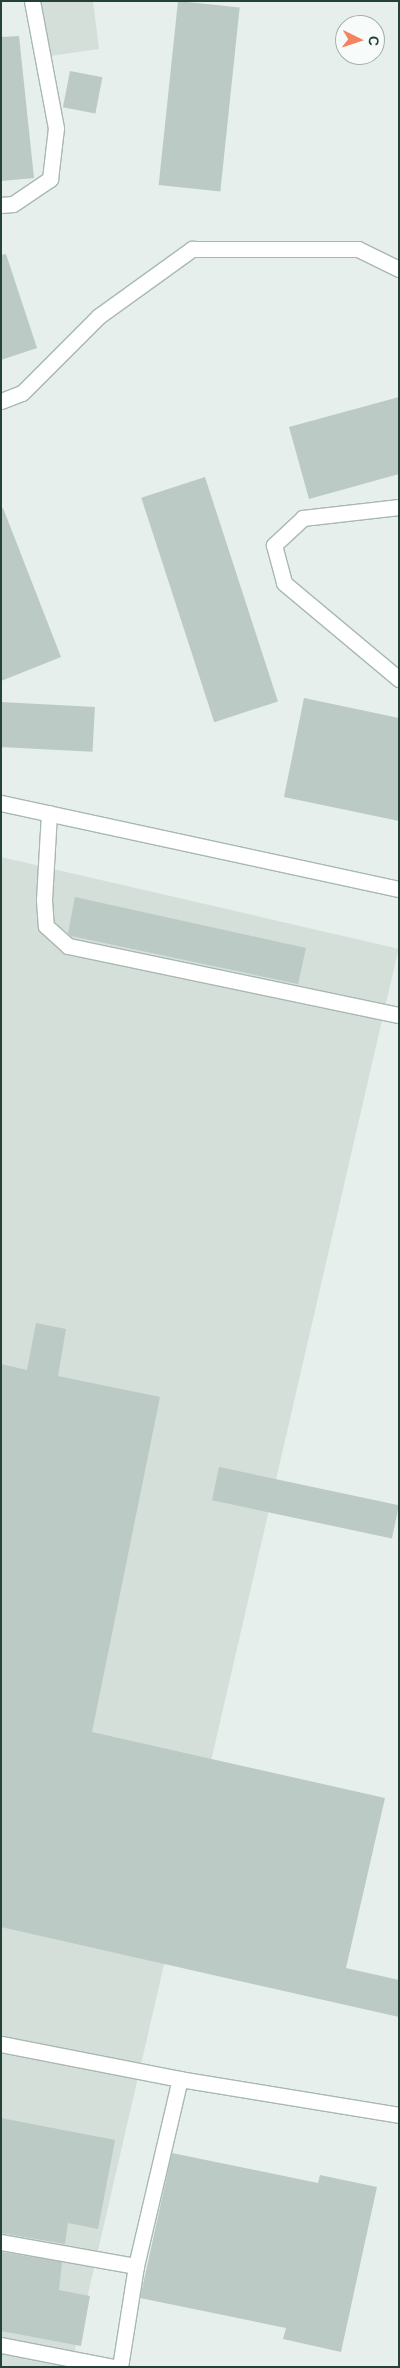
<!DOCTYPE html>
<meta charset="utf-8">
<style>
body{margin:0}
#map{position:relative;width:400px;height:2368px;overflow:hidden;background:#e6efeb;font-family:"Work Sans",sans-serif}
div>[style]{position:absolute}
.built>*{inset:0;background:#d4dfda;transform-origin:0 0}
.building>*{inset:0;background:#bbcac4;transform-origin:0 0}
.roads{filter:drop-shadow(1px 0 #a8b8b2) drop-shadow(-1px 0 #a8b8b2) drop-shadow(0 1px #a8b8b2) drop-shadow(0 -1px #a8b8b2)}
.service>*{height:15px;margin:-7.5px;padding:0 7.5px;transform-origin:7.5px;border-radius:7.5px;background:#fff}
.minor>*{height:15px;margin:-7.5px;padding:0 7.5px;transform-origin:7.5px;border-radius:7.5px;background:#fff}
span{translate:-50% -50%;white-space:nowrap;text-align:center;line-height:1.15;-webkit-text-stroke:4px #f7fbf9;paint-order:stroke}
.frame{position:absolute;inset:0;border:2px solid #24423a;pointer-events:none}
.north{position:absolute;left:335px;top:15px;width:50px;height:50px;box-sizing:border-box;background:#f7fbf9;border:1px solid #a3b1ad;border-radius:50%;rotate:94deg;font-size:14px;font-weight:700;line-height:20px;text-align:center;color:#24423a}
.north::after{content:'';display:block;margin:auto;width:18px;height:22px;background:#f4845f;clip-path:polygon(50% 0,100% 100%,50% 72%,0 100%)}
</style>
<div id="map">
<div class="built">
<i style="clip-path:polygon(41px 1px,93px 1px,99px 49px,50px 56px)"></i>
<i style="left:1px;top:857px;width:408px;height:1510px;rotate:13deg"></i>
</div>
<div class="building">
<i style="left:178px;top:1px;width:62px;height:185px;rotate:6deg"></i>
<i style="clip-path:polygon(19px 36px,34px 178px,1px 181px,1px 37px)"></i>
<i style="left:70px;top:71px;width:33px;height:37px;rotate:11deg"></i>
<i style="clip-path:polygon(6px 254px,37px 348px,1px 360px,1px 255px)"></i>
<i style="clip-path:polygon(399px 397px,399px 474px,309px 499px,289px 427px)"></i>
<i style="left:205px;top:477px;width:236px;height:67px;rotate:72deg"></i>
<i style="clip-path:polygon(3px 508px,61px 657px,1px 681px,1px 509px)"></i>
<i style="clip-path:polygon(304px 698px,399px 718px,399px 821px,284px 797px)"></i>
<i style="left:1px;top:702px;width:94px;height:45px;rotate:3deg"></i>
<i style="clip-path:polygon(75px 897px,306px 948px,298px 984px,71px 936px,68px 933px)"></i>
<i style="clip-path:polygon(36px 1323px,66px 1329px,58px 1376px,160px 1397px,92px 1732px,385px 1798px,346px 1968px,399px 1980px,399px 2017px,1px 1927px,1px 1364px,27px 1370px)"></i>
<i style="left:219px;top:1467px;width:184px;height:34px;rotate:12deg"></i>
<i style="clip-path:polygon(1px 2118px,115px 2140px,98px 2229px,68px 2223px,65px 2244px,1px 2233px)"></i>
<i style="clip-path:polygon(172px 2153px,318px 2183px,320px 2175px,377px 2187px,341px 2352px,283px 2339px,286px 2328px,140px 2298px)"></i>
<i style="clip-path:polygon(1px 2252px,62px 2262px,59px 2290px,90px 2296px,81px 2346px,1px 2331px)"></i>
</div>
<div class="roads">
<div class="service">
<i style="left:49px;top:813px;width:87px;rotate:93.3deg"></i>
<i style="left:44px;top:900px;width:26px;rotate:86deg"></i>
<i style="left:46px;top:926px;width:30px;rotate:42deg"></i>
<i style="left:68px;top:946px;width:338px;rotate:11.8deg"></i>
</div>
<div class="minor">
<i style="left:1px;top:205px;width:12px;rotate:-5deg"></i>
<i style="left:13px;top:204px;width:45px;rotate:-34deg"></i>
<i style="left:50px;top:179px;width:51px;rotate:-83.3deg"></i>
<i style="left:56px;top:128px;width:129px;rotate:-100.7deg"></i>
<i style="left:1px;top:401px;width:22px;rotate:-21deg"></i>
<i style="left:22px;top:393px;width:109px;rotate:-45deg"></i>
<i style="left:99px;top:316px;width:115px;rotate:-35.8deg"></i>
<i style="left:192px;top:249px;width:166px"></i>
<i style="left:358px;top:249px;width:46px;rotate:26deg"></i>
<i style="left:399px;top:507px;width:97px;rotate:173.5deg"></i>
<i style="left:303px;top:518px;width:40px;rotate:137deg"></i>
<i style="left:274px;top:545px;width:39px;rotate:75deg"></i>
<i style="left:284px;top:583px;width:150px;rotate:39.9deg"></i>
<i style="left:1px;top:803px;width:407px;rotate:12.2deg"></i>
<i style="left:1px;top:2044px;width:182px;rotate:11.1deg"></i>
<i style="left:180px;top:2079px;width:222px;rotate:9.3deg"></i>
<i style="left:1px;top:2242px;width:137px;rotate:10.1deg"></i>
<i style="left:1px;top:2345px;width:114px;rotate:11.1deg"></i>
<i style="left:120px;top:2367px;width:102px;rotate:-81deg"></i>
<i style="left:136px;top:2266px;width:192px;rotate:-76.8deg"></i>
</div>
</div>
<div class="frame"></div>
<div class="north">С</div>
</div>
